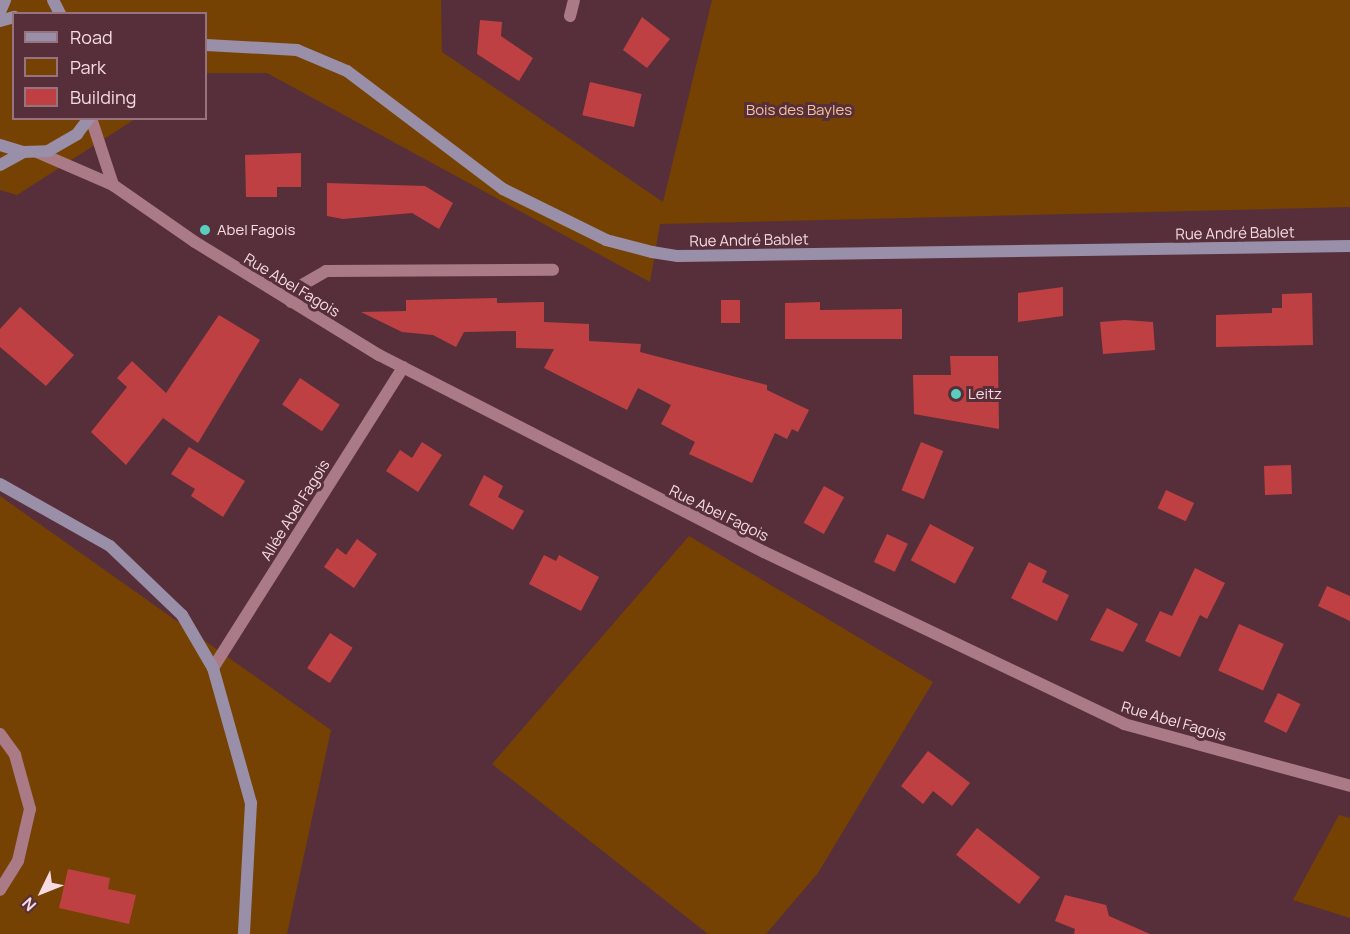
<!DOCTYPE html>
<meta charset="utf-8">
<style>
body{margin:0}
#map{position:relative;width:1350px;height:934px;overflow:hidden;background:#572f3a;font-family:Manrope,sans-serif}
div>[style]{position:absolute}
.green>*{inset:0;background:#754203}
.building>*{inset:0;background:#bf4043;transform-origin:0 0}
.minor>*{height:12px;margin:-6px;padding:0 6px;transform-origin:6px;border-radius:6px;background:#aa7b86}
.tertiary>*{height:12px;margin:-6px;padding:0 6px;transform-origin:6px;border-radius:6px;background:#aa7b86}
.secondary>*{height:12px;margin:-6px;padding:0 6px;transform-origin:6px;border-radius:6px;background:#9a8fa8}
.dots>*{width:16px;height:16px;translate:-50% -50%;box-sizing:border-box;border:3px solid #572f3a;border-radius:50%}
span{translate:-50% -50%;white-space:nowrap;text-align:center;line-height:1.15;-webkit-text-stroke:6px #572f3a;paint-order:stroke}
.park-label{font-size:15px;color:#f2c399}
.poi-label{font-size:15px;color:#f6dce2}
.left{translate:0 -50%;text-align:left}
.street-label{font-size:15px;color:#f6dce2}
.legend{position:absolute;left:12px;top:12px;width:195px;height:108px;box-sizing:border-box;background:#572f3a;border:2px solid #97747d;margin:0;padding:8px 10px;list-style:none;font-size:18px;color:#f6dce2}
.legend li{display:flex;align-items:center;gap:12px;height:30px}
.legend b{width:30px;border:2px solid #97747d}
.north{position:absolute;left:12px;top:862px;width:60px;height:60px;-webkit-text-stroke:4px #572f3a;paint-order:stroke;rotate:227deg;font-size:16px;font-weight:700;line-height:24px;text-align:center;color:#f6dce2}
.north::after{content:'';display:block;margin:auto;width:21px;height:27px;background:#f6dce2;clip-path:polygon(50% 0,100% 100%,50% 72%,0 100%)}
</style>
<div id="map">
<div class="green">
<i style="clip-path:polygon(0 0,441px 0,442px 52px,663px 202px,712px 0,1350px 0,1350px 207px,660px 224px,650px 282px,267px 73px,206px 73px,206px 14px,14px 14px,14px 118px,135px 119px,17px 195px,0 190px)"></i>
<i style="clip-path:polygon(0 496px,331px 730px,287px 934px,0 934px)"></i>
<i style="clip-path:polygon(689px 536px,933px 682px,818px 873px,766px 934px,708px 934px,492px 764px)"></i>
<i style="clip-path:polygon(1339px 815px,1350px 818px,1350px 918px,1293px 900px)"></i>
</div>
<div class="building">
<i style="clip-path:polygon(642px 17px,670px 39px,647px 68px,623px 50px)"></i>
<i style="clip-path:polygon(480px 20px,502px 22px,501px 36px,533px 58px,519px 81px,477px 54px)"></i>
<i style="left:590px;top:82px;width:53px;height:34px;rotate:13deg"></i>
<i style="clip-path:polygon(301px 153px,301px 187px,277px 187px,277px 197px,246px 197px,245px 155px)"></i>
<i style="clip-path:polygon(327px 183px,425px 186px,453px 203px,439px 229px,412px 213px,343px 219px,327px 216px)"></i>
<i style="clip-path:polygon(1063px 287px,1063px 316px,1018px 322px,1018px 293px)"></i>
<i style="clip-path:polygon(1312px 293px,1313px 345px,1216px 347px,1216px 315px,1272px 313px,1272px 308px,1282px 308px,1282px 294px)"></i>
<i style="clip-path:polygon(497px 298px,497px 303px,544px 302px,544px 322px,589px 324px,589px 341px,641px 344px,640px 352px,767px 385px,767px 390px,809px 410px,798px 432px,792px 429px,787px 439px,775px 433px,752px 483px,689px 454px,695px 442px,661px 424px,671px 405px,638px 388px,627px 410px,544px 368px,554px 349px,516px 348px,516px 331px,464px 332px,456px 347px,433px 335px,402px 332px,361px 312px,406px 311px,406px 300px)"></i>
<i style="left:721px;top:300px;width:19px;height:23px"></i>
<i style="clip-path:polygon(820px 302px,820px 310px,902px 309px,902px 339px,785px 339px,785px 303px)"></i>
<i style="clip-path:polygon(20px 307px,74px 355px,46px 386px,0 347px,0 329px)"></i>
<i style="clip-path:polygon(219px 315px,260px 340px,198px 443px,163px 418px,126px 465px,91px 432px,127px 387px,117px 378px,132px 361px,166px 393px)"></i>
<i style="clip-path:polygon(1125px 320px,1153px 322px,1155px 350px,1103px 354px,1100px 322px)"></i>
<i style="clip-path:polygon(950px 356px,998px 356px,999px 429px,914px 414px,913px 375px,951px 375px)"></i>
<i style="left:300px;top:378px;width:48px;height:32px;rotate:34deg"></i>
<i style="clip-path:polygon(422px 442px,442px 455px,418px 492px,386px 471px,400px 450px,412px 458px)"></i>
<i style="left:921px;top:442px;width:24px;height:52px;rotate:22deg"></i>
<i style="clip-path:polygon(189px 447px,245px 481px,223px 517px,191px 496px,195px 489px,171px 474px)"></i>
<i style="left:1291px;top:465px;width:29px;height:27px;rotate:88deg"></i>
<i style="clip-path:polygon(484px 475px,503px 486px,498px 497px,524px 511px,513px 530px,469px 505px)"></i>
<i style="left:824px;top:486px;width:23px;height:42px;rotate:29deg"></i>
<i style="left:1166px;top:490px;width:31px;height:20px;rotate:25deg"></i>
<i style="left:930px;top:524px;width:50px;height:41px;rotate:28deg"></i>
<i style="left:887px;top:534px;width:23px;height:31px;rotate:25deg"></i>
<i style="clip-path:polygon(357px 539px,377px 554px,354px 588px,324px 567px,337px 548px,346px 555px)"></i>
<i style="clip-path:polygon(544px 555px,556px 561px,559px 555px,599px 577px,581px 611px,529px 584px)"></i>
<i style="clip-path:polygon(1029px 562px,1047px 571px,1042px 582px,1069px 595px,1057px 621px,1011px 598px)"></i>
<i style="clip-path:polygon(1195px 568px,1225px 583px,1207px 619px,1200px 615px,1180px 657px,1145px 641px,1160px 611px,1172px 616px)"></i>
<i style="clip-path:polygon(1327px 586px,1350px 596px,1350px 621px,1318px 606px)"></i>
<i style="clip-path:polygon(1107px 608px,1138px 624px,1123px 652px,1090px 640px)"></i>
<i style="left:1239px;top:624px;width:49px;height:51px;rotate:24deg"></i>
<i style="left:330px;top:633px;width:27px;height:42px;rotate:33deg"></i>
<i style="left:1278px;top:693px;width:25px;height:32px;rotate:26deg"></i>
<i style="clip-path:polygon(928px 751px,970px 783px,952px 806px,933px 791px,923px 804px,901px 786px)"></i>
<i style="left:977px;top:828px;width:80px;height:34px;rotate:38deg"></i>
<i style="clip-path:polygon(68px 869px,110px 878px,108px 889px,136px 895px,129px 924px,59px 908px)"></i>
<i style="clip-path:polygon(1065px 895px,1106px 905px,1109px 916px,1150px 934px,1074px 934px,1075px 929px,1055px 921px)"></i>
</div>
<div class="minor">
<i style="left:570px;top:16px;width:16px;rotate:-76deg"></i>
<i style="left:291px;top:302px;width:20px;rotate:-57deg"></i>
<i style="left:302px;top:285px;width:28px;rotate:-30deg"></i>
<i style="left:326px;top:271px;width:227px;rotate:-0.3deg"></i>
<i style="left:213px;top:668px;width:356px;rotate:-57.7deg"></i>
<i style="left:0;top:734px;width:26px;rotate:54deg"></i>
<i style="left:15px;top:755px;width:56px;rotate:74.5deg"></i>
<i style="left:30px;top:809px;width:53px;rotate:103deg"></i>
<i style="left:18px;top:861px;width:34px;rotate:122deg"></i>
</div>
<div class="tertiary">
<i style="left:91px;top:118px;width:71px;rotate:71.8deg"></i>
<i style="left:37px;top:152px;width:83px;rotate:23.5deg"></i>
<i style="left:113px;top:185px;width:100px;rotate:34.8deg"></i>
<i style="left:195px;top:242px;width:216px;rotate:31.6deg"></i>
<i style="left:379px;top:355px;width:432px;rotate:27.1deg"></i>
<i style="left:764px;top:552px;width:399px;rotate:25.5deg"></i>
<i style="left:1124px;top:724px;width:234px;rotate:15.3deg"></i>
</div>
<div class="secondary">
<i style="left:53px;top:0;width:16px;rotate:63deg"></i>
<i style="left:0;top:12px;width:13px;rotate:-67deg"></i>
<i style="left:0;top:21px;width:15px;rotate:-16deg"></i>
<i style="left:206px;top:45px;width:91px;rotate:3.1deg"></i>
<i style="left:297px;top:50px;width:54px;rotate:22.8deg"></i>
<i style="left:347px;top:71px;width:196px;rotate:37.1deg"></i>
<i style="left:503px;top:189px;width:115px;rotate:26.3deg"></i>
<i style="left:606px;top:240px;width:48px;rotate:14.6deg"></i>
<i style="left:652px;top:252px;width:26px;rotate:9deg"></i>
<i style="left:678px;top:256px;width:672px;rotate:-0.85deg"></i>
<i style="left:0;top:145px;width:24px;rotate:17deg"></i>
<i style="left:23px;top:152px;width:25px;rotate:-2deg"></i>
<i style="left:48px;top:151px;width:34px;rotate:-30deg"></i>
<i style="left:77px;top:134px;width:20px;rotate:-53deg"></i>
<i style="left:0;top:165px;width:26px;rotate:-29deg"></i>
<i style="left:0;top:484px;width:126px;rotate:29.4deg"></i>
<i style="left:110px;top:546px;width:100px;rotate:43.8deg"></i>
<i style="left:182px;top:615px;width:61px;rotate:59.7deg"></i>
<i style="left:213px;top:668px;width:140px;rotate:74.3deg"></i>
<i style="left:251px;top:803px;width:131px;rotate:93.1deg"></i>
</div>
<div class="dots">
<i style="left:205px;top:230px;background:#59cebe"></i>
<i style="left:956px;top:394px;background:#59cebe"></i>
</div>
<div class="park-label">
<span style="left:799px;top:110px">Bois des Bayles</span>
</div>
<div class="poi-label">
<span class="left" style="left:217px;top:230px">Abel Fagois</span>
<span class="left" style="left:968px;top:394px">Leitz</span>
</div>
<div class="street-label">
<span style="left:1235px;top:233px;rotate:-1deg">Rue André Bablet</span>
<span style="left:749px;top:240px;rotate:-1deg">Rue André Bablet</span>
<span style="left:292px;top:285px;rotate:31deg">Rue Abel Fagois</span>
<span style="left:295px;top:510px;rotate:-58deg">Allée Abel Fagois</span>
<span style="left:719px;top:513px;rotate:26deg">Rue Abel Fagois</span>
<span style="left:1174px;top:721px;rotate:16deg">Rue Abel Fagois</span>
</div>
<ul class="legend">
<li><b style="height:8px;background:#9a8fa8"></b>Road</li>
<li><b style="height:16px;background:#754203"></b>Park</li>
<li><b style="height:16px;background:#bf4043"></b>Building</li>
</ul>
<div class="north">N</div>
</div>
